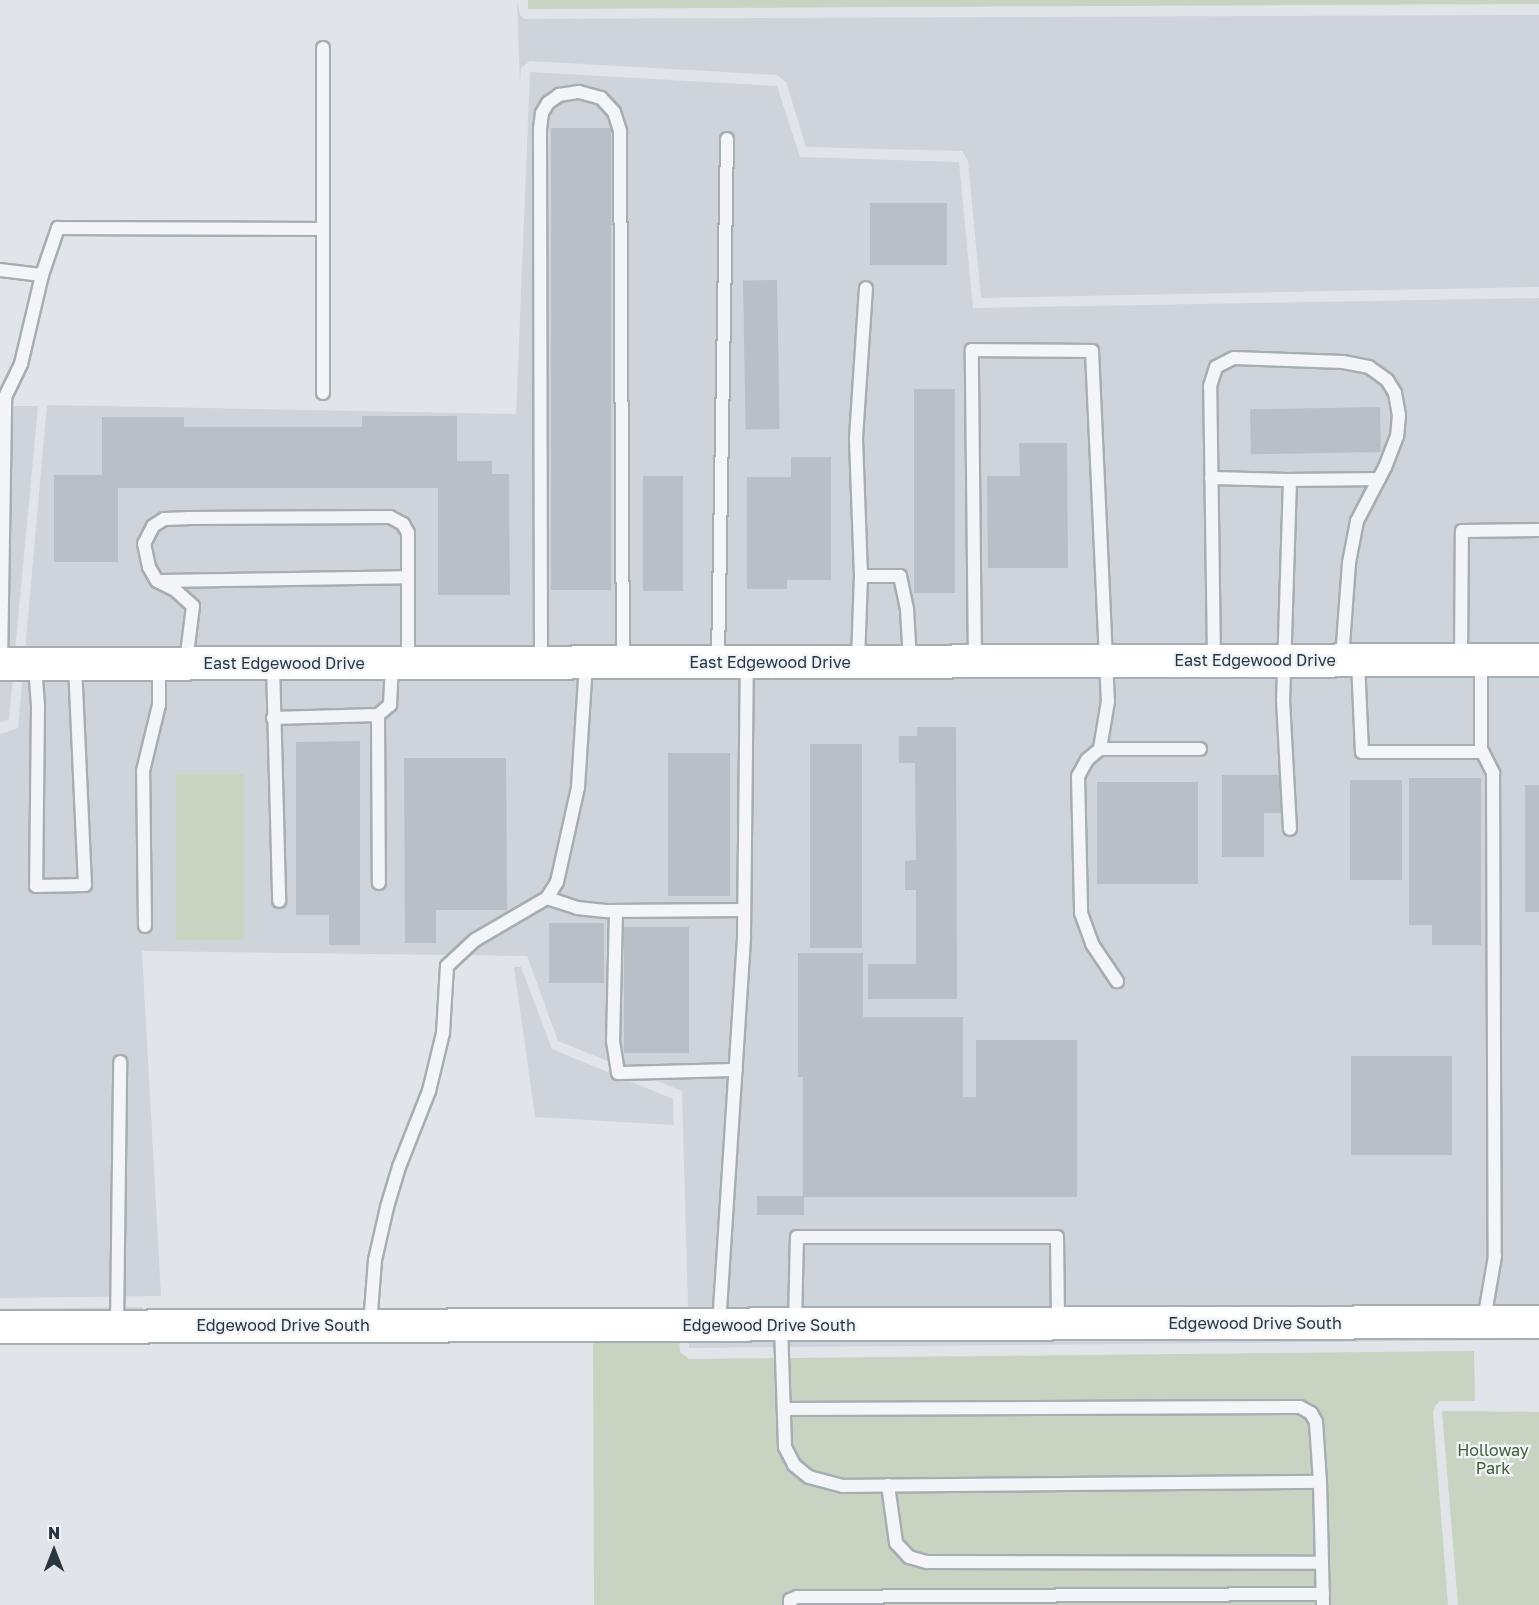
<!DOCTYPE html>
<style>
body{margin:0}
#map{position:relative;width:1539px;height:1605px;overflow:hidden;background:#e1e5e9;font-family:"Golos Text",sans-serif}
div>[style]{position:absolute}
.built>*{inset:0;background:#cfd4db}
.green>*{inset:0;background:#c8d3c2;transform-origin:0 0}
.building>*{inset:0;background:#b8bfc6;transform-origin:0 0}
.roads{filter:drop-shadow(2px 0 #a6adb3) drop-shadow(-2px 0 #a6adb3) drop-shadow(0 2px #a6adb3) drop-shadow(0 -2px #a6adb3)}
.lane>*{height:12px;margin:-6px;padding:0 6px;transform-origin:6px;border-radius:6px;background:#f3f5f8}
.secondary>*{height:32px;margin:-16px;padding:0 16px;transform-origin:16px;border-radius:16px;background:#fff}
span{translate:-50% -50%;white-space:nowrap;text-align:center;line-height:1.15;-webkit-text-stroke:4.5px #f0f4f7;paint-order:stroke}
.street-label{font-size:16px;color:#293541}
.park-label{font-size:16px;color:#425c37}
.north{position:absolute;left:24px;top:1521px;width:60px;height:60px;-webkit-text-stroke:4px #f0f4f7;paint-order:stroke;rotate:0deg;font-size:16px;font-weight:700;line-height:24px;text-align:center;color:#293541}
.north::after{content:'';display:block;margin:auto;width:21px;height:27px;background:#293541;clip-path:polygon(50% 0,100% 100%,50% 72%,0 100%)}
</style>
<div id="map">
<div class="built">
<i style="clip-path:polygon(517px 0,520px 15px,525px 19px,1539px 15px,1539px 287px,981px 298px,968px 161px,962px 151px,806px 147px,786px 82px,777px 75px,530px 61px,521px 68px,520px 86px)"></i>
<i style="clip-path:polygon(530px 72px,777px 86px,800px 157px,959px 162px,973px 308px,1539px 298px,1539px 1340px,689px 1348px,682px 1091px,558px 1041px,527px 956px,142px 951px,161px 1296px,0 1298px,0 734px,18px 728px,47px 405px,516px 414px)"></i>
<i style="clip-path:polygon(0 406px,38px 406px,15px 651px,0 652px)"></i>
<i style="clip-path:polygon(13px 676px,9px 720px,0 722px,0 677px)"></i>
<i style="clip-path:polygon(514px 967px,521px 967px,552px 1049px,673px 1099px,674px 1125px,535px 1117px)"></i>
<i style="clip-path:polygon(143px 1307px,143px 1313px,0 1314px,0 1309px)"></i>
</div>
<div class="green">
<i style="clip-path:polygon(528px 0,1539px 0,1539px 4px,528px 9px)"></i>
<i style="left:176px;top:774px;width:68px;height:166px"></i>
<i style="clip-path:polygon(593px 1337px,679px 1337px,680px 1352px,689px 1359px,1474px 1351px,1475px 1401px,1440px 1401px,1435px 1406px,1433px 1412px,1448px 1605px,594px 1605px)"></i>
<i style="clip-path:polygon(1442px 1411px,1539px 1412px,1539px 1605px,1458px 1605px)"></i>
</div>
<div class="building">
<i style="left:551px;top:128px;width:60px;height:462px"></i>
<i style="left:870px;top:203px;width:77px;height:62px"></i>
<i style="left:777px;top:280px;width:149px;height:34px;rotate:89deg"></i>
<i style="left:914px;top:389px;width:41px;height:204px"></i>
<i style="left:1380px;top:407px;width:45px;height:130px;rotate:89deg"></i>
<i style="clip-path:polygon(362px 416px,457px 416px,457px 461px,492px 461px,492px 474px,509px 474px,510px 595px,438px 595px,438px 488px,118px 488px,118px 562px,54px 562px,54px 475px,102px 475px,102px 417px,184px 417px,184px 427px,362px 427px)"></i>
<i style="clip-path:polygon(1019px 443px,1067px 443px,1068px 568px,988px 568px,987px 476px,1020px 476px)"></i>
<i style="clip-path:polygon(791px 457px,831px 457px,831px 580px,787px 580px,787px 589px,747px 589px,747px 477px,791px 477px)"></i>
<i style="left:643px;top:476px;width:40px;height:115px"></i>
<i style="clip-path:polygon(917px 727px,956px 727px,957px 999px,868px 999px,868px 964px,916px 964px,916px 890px,905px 890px,905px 861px,916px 860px,915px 763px,899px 763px,899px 736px,917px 736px)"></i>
<i style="clip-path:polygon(360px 741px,360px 945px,329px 945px,329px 915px,296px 915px,296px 742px)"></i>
<i style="left:810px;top:744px;width:52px;height:204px"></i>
<i style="left:668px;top:753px;width:62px;height:143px"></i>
<i style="clip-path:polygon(404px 758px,506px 758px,507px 910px,436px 910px,436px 943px,405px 943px)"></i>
<i style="clip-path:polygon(1222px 775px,1284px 775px,1284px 813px,1264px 813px,1264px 857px,1222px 857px)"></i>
<i style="clip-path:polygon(1409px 778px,1481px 778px,1481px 945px,1432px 945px,1432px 925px,1409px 925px)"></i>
<i style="left:1350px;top:780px;width:52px;height:100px"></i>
<i style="left:1097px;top:782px;width:101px;height:102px"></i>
<i style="left:1525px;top:785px;width:14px;height:127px"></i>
<i style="left:549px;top:923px;width:55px;height:60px"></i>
<i style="left:624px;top:927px;width:65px;height:126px"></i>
<i style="clip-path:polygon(798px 953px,863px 953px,863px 1017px,963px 1017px,963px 1097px,976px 1097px,976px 1040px,1077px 1040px,1077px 1197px,804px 1197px,804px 1215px,757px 1215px,757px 1196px,803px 1196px,803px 1077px,798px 1077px)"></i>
<i style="left:1351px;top:1056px;width:101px;height:99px"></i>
</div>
<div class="roads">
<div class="lane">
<i style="left:323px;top:48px;width:345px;rotate:90deg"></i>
<i style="left:0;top:270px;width:42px;rotate:6.8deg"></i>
<i style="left:1211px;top:478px;width:79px;rotate:1.5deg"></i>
<i style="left:1290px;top:480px;width:220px;rotate:91.8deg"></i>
<i style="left:1283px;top:700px;width:129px;rotate:86.9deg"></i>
<i style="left:1290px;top:480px;width:89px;rotate:-0.6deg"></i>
<i style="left:861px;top:576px;width:138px;rotate:-92.1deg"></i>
<i style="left:856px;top:438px;width:150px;rotate:-86.2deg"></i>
<i style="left:161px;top:581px;width:246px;rotate:-0.9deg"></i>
<i style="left:1214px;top:659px;width:273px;rotate:-90.8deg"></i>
<i style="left:1210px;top:386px;width:20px;rotate:-72deg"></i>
<i style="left:1216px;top:367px;width:20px;rotate:-27deg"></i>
<i style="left:1234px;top:358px;width:109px;rotate:2.1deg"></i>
<i style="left:1343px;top:362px;width:26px;rotate:11deg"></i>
<i style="left:1369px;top:367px;width:22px;rotate:36deg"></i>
<i style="left:1387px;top:380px;width:15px;rotate:58deg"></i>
<i style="left:1395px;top:393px;width:22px;rotate:80deg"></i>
<i style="left:1399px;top:415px;width:21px;rotate:95deg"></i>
<i style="left:1397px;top:436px;width:33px;rotate:111deg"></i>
<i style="left:1385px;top:467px;width:61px;rotate:117.4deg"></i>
<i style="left:1357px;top:521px;width:43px;rotate:100.8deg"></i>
<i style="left:1349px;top:563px;width:96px;rotate:94.2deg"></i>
<i style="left:718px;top:660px;width:521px;rotate:-89.01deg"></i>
<i style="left:1461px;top:660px;width:129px;rotate:-89.6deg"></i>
<i style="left:1462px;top:531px;width:77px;rotate:-0.7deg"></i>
<i style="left:858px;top:661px;width:85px;rotate:-88deg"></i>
<i style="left:861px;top:576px;width:39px"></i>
<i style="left:900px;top:576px;width:35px;rotate:78deg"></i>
<i style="left:907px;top:610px;width:51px;rotate:86.6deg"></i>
<i style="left:1358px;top:661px;width:91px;rotate:87.5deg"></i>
<i style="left:1362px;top:752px;width:119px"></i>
<i style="left:1481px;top:752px;width:92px;rotate:-90deg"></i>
<i style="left:186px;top:662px;width:56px;rotate:-82.9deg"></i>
<i style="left:193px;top:606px;width:24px;rotate:-138deg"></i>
<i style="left:175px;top:590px;width:20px;rotate:-153deg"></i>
<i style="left:157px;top:581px;width:16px;rotate:-120deg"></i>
<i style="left:149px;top:567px;width:24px;rotate:-102deg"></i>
<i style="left:144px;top:544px;width:20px;rotate:-63deg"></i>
<i style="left:153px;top:526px;width:13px;rotate:-32deg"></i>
<i style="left:164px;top:519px;width:23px;rotate:-2deg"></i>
<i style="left:187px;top:518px;width:203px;rotate:-0.3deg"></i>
<i style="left:390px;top:517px;width:15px;rotate:28deg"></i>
<i style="left:403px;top:524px;width:10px;rotate:61deg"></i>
<i style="left:408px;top:533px;width:130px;rotate:90deg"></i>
<i style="left:541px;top:662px;width:533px;rotate:-90.11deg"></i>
<i style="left:540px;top:129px;width:16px;rotate:-83deg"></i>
<i style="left:542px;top:113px;width:12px;rotate:-59deg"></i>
<i style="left:548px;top:103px;width:14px;rotate:-36deg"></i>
<i style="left:559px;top:95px;width:20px;rotate:-9deg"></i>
<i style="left:579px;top:92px;width:23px;rotate:15deg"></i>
<i style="left:601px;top:98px;width:19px;rotate:47deg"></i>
<i style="left:614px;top:112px;width:20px;rotate:72deg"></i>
<i style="left:620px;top:131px;width:530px;rotate:89.68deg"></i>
<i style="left:975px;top:662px;width:312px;rotate:-90.6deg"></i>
<i style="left:972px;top:350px;width:120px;rotate:0.5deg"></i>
<i style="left:1092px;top:351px;width:350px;rotate:87.4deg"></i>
<i style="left:1108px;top:701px;width:49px;rotate:99.5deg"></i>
<i style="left:1100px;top:749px;width:100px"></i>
<i style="left:1px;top:664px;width:267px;rotate:-89.1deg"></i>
<i style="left:5px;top:397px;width:37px;rotate:-64deg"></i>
<i style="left:21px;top:364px;width:91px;rotate:-76.7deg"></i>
<i style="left:42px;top:275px;width:50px;rotate:-71.2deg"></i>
<i style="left:58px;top:228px;width:265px;rotate:0.2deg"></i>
<i style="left:273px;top:664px;width:237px;rotate:88.5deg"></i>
<i style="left:35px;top:665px;width:41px;rotate:85.8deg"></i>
<i style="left:38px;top:706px;width:180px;rotate:90.6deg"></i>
<i style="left:36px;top:886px;width:49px;rotate:-1.2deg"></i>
<i style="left:85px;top:885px;width:220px;rotate:-92.6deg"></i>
<i style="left:378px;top:715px;width:168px;rotate:89.7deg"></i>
<i style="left:273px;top:718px;width:105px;rotate:-1.6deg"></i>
<i style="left:378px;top:715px;width:16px;rotate:-40deg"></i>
<i style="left:390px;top:705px;width:41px;rotate:-87.2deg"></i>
<i style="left:1100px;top:749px;width:17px;rotate:140deg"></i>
<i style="left:1087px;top:760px;width:18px;rotate:119deg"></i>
<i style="left:1078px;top:776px;width:137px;rotate:88.7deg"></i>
<i style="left:1081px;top:913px;width:33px;rotate:70deg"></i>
<i style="left:1092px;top:944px;width:45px;rotate:56deg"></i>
<i style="left:1481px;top:749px;width:27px;rotate:63deg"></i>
<i style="left:1493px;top:773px;width:483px;rotate:89.8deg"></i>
<i style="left:1495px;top:1256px;width:65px;rotate:99.8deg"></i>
<i style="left:547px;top:898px;width:32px;rotate:18deg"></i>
<i style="left:577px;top:908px;width:31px;rotate:6deg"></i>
<i style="left:608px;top:911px;width:136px;rotate:-0.4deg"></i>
<i style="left:616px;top:911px;width:130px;rotate:91.3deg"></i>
<i style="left:613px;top:1041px;width:32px;rotate:81deg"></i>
<i style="left:618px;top:1073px;width:118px;rotate:-1.5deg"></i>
<i style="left:145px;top:926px;width:155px;rotate:-90.7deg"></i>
<i style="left:143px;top:771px;width:68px;rotate:-76.4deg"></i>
<i style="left:159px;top:705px;width:41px;rotate:-90deg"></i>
<i style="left:795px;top:1323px;width:86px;rotate:-88.7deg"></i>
<i style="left:797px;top:1237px;width:260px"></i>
<i style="left:1057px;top:1237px;width:86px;rotate:89.3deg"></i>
<i style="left:370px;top:1325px;width:65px;rotate:-85.6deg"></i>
<i style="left:375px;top:1260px;width:54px;rotate:-77.2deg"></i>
<i style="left:387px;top:1207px;width:42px;rotate:-73.3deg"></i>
<i style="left:399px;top:1167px;width:82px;rotate:-68.5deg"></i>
<i style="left:429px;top:1091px;width:60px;rotate:-76.4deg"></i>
<i style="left:443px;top:1033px;width:67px;rotate:-86.6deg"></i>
<i style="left:447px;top:966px;width:38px;rotate:-43deg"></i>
<i style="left:475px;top:940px;width:83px;rotate:-30.3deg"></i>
<i style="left:547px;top:898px;width:19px;rotate:-58deg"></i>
<i style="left:557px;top:882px;width:97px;rotate:-77.5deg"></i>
<i style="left:578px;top:787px;width:123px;rotate:-86.3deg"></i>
<i style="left:719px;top:1325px;width:390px;rotate:-86.3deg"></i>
<i style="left:744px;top:936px;width:274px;rotate:-89.4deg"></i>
<i style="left:117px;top:1326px;width:264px;rotate:-89.3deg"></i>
<i style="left:781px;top:1326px;width:121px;rotate:88.1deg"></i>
<i style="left:785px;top:1447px;width:20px;rotate:63deg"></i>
<i style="left:794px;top:1465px;width:19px;rotate:39deg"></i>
<i style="left:809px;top:1477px;width:35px;rotate:15deg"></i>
<i style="left:843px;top:1486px;width:477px;rotate:-0.5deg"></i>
<i style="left:1320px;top:1482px;width:123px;rotate:88.6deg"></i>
<i style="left:784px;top:1409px;width:516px;rotate:-0.22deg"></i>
<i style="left:1300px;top:1407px;width:13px;rotate:29deg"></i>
<i style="left:1311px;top:1413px;width:10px;rotate:61deg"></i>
<i style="left:1316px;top:1422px;width:60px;rotate:86.2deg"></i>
<i style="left:888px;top:1485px;width:59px;rotate:82.1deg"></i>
<i style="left:896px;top:1543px;width:19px;rotate:47deg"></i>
<i style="left:909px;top:1557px;width:19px;rotate:16deg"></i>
<i style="left:927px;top:1562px;width:395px;rotate:0.1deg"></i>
<i style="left:790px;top:1605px;width:5px;rotate:-90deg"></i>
<i style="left:790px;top:1600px;width:8px;rotate:-23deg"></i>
<i style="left:797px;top:1597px;width:526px;rotate:-0.33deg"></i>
</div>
<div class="secondary">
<i style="left:0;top:664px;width:1539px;rotate:-0.15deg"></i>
<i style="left:0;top:1327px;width:1539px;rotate:-0.19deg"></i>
</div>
</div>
<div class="street-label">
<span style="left:1255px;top:660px">East Edgewood Drive</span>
<span style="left:770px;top:662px">East Edgewood Drive</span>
<span style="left:284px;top:663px">East Edgewood Drive</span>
<span style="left:1255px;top:1323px">Edgewood Drive South</span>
<span style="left:283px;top:1325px">Edgewood Drive South</span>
<span style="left:769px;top:1325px">Edgewood Drive South</span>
</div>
<div class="park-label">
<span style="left:1493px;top:1459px">Holloway<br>Park</span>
</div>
<div class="north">N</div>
</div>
